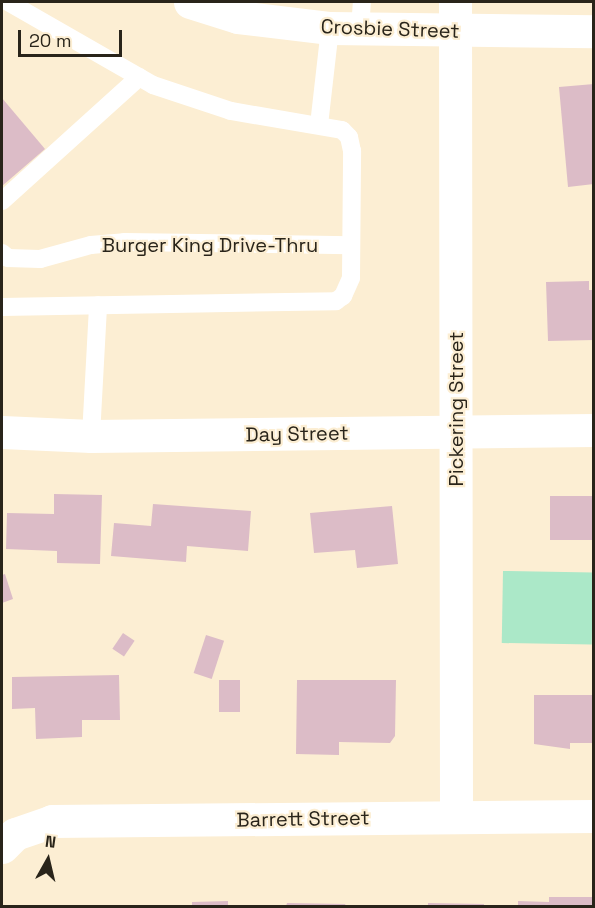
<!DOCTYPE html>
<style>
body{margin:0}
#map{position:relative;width:595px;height:908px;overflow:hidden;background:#fceed3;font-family:"Space Grotesk",sans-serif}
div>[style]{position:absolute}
.green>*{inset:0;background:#abe8c8;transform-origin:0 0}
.building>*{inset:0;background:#dcbcc7;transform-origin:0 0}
.lane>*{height:18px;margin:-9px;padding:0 9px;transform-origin:9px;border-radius:9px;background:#fff}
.street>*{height:33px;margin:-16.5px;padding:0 16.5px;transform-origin:16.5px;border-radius:16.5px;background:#fff}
span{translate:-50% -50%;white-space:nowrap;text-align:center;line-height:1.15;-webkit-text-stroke:4.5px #fceed3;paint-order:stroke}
.street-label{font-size:20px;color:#29241a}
.frame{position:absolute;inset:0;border:3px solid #29241a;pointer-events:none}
.north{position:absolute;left:18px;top:830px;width:60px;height:60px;-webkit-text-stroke:4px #fceed3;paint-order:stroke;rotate:8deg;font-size:16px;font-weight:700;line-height:24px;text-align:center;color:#29241a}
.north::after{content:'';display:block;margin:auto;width:21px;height:27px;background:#29241a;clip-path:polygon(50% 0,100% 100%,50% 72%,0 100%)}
.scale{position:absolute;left:18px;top:30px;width:104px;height:27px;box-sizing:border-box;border:3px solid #29241a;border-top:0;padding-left:8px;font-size:18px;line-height:21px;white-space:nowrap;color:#29241a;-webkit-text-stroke:4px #fceed3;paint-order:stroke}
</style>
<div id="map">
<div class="green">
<i style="left:503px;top:571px;width:90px;height:72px;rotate:1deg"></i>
</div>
<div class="building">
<i style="clip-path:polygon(594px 84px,594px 184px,568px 187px,559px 87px)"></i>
<i style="clip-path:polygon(2px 98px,45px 149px,2px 186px)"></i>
<i style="clip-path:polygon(589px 281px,589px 290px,594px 290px,594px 340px,548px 341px,546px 282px)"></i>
<i style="clip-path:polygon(54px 494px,102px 495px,100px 564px,57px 563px,57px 551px,6px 549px,7px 513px,54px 514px)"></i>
<i style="left:594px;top:496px;width:44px;height:44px;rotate:90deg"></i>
<i style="clip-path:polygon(153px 504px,251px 511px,248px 551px,187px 546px,186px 562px,111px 556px,114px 523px,151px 526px)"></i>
<i style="clip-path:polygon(392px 506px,398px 564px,357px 568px,355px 550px,314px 553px,310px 513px)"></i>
<i style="clip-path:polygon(5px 574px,13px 599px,2px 603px,2px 575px)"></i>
<i style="left:123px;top:633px;width:14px;height:19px;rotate:34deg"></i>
<i style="left:206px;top:635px;width:19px;height:40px;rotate:18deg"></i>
<i style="clip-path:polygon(119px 675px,120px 720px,82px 720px,82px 737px,36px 739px,35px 708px,12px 709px,12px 677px)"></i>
<i style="left:219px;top:680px;width:21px;height:32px"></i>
<i style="clip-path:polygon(297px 680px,396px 680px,395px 736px,390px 743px,339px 742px,339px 755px,296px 754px)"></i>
<i style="clip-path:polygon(534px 695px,594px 695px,594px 743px,570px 743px,570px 749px,534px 744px)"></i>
<i style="clip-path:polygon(549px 897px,594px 897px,594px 906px,518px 906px,518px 901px,549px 902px)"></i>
<i style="clip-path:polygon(228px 901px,228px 906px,192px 906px,192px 902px)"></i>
<i style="clip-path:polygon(287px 903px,345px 904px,346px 906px,286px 906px)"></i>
<i style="clip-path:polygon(428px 903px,484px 904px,484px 906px,428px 906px)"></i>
</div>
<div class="lane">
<i style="left:360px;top:29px;width:27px;rotate:-86deg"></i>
<i style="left:319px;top:125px;width:98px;rotate:-83.5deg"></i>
<i style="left:2px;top:201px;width:185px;rotate:-42.1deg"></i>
<i style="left:2px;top:253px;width:8px;rotate:40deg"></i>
<i style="left:8px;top:258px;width:32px;rotate:2deg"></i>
<i style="left:40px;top:259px;width:53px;rotate:-15.4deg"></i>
<i style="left:91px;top:245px;width:33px;rotate:-5deg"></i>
<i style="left:124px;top:242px;width:227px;rotate:0.8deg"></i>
<i style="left:2px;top:307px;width:334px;rotate:-1deg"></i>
<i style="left:336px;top:301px;width:9px;rotate:-36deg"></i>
<i style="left:343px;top:296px;width:20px;rotate:-66deg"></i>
<i style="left:351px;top:278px;width:127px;rotate:-89.5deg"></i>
<i style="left:352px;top:151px;width:14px;rotate:-102deg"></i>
<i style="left:349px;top:137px;width:10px;rotate:-135deg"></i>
<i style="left:342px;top:130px;width:113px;rotate:-170.3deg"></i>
<i style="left:231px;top:111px;width:82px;rotate:-161.6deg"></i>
<i style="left:153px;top:85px;width:167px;rotate:-150.2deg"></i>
<i style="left:91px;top:436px;width:131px;rotate:-86.9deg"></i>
</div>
<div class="street">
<i style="left:190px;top:2px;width:50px;rotate:17.4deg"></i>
<i style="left:238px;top:17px;width:93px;rotate:6.8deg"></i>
<i style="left:330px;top:28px;width:264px;rotate:0.7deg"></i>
<i style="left:455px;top:2px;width:815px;rotate:89.93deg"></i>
<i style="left:2px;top:432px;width:89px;rotate:2.6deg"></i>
<i style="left:91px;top:436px;width:503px;rotate:-0.68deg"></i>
<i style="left:2px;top:847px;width:18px;rotate:-45deg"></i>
<i style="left:15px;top:834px;width:39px;rotate:-19deg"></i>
<i style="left:52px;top:821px;width:542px;rotate:-0.53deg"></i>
</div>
<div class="street-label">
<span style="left:390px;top:29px;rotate:2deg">Crosbie Street</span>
<span style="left:210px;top:245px">Burger King Drive-Thru</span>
<span style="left:456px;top:409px;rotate:-90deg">Pickering Street</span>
<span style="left:297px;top:434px;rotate:-1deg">Day Street</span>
<span style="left:303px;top:819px;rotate:-1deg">Barrett Street</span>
</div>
<div class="frame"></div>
<div class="north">N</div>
<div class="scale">20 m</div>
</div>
